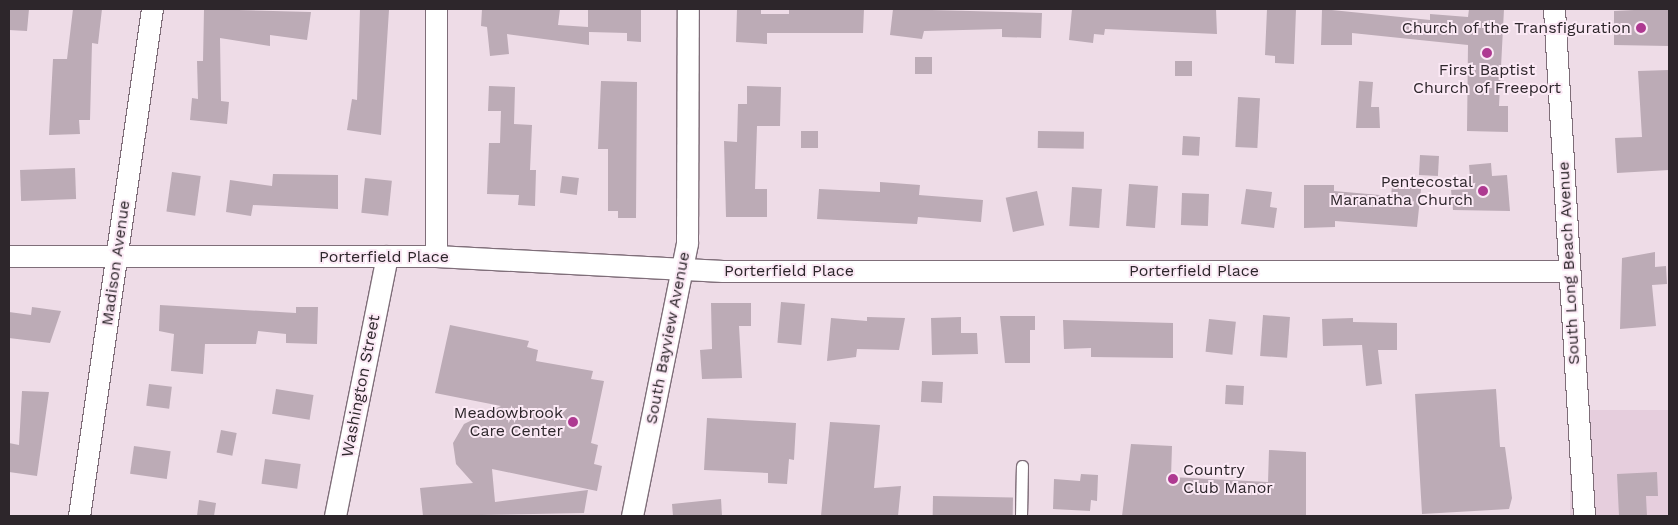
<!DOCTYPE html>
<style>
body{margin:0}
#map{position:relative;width:1678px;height:525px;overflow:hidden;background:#eedce7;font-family:"Work Sans",sans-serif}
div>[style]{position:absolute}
.built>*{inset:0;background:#e6cedd;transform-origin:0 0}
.building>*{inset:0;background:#bcabb6;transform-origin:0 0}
.roads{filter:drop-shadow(1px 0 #7f6e79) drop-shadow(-1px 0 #7f6e79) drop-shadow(0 1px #7f6e79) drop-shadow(0 -1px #7f6e79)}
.lane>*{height:11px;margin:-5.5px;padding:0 5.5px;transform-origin:5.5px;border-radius:5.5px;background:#fff}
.street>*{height:21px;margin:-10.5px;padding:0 10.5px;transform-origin:10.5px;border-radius:10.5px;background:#fff}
.dots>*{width:14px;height:14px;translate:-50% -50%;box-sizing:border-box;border:2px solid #fbe9f5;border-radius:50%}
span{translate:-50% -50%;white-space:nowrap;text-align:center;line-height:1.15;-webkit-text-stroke:4px #fbe9f5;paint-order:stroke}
.poi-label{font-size:16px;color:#2d262b}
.right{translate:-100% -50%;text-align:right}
.left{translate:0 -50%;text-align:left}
.street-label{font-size:16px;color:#2d262b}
.frame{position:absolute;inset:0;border:10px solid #2d262b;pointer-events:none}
</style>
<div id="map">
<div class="built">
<i style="left:1669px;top:410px;width:106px;height:99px;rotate:90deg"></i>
</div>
<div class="building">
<i style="clip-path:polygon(9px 9px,29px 9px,27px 31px,9px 30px)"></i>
<i style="clip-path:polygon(73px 9px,102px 9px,98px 44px,92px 43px,90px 120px,79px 120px,80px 134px,49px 135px,53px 59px,67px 59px)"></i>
<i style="clip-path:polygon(204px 9px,311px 12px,307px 40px,270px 35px,270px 46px,220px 38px,221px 101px,229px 102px,227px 124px,190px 120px,192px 98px,198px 99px,197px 61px,203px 61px)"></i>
<i style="clip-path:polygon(360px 9px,389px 10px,381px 135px,347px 130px,352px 99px,357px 100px)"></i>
<i style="clip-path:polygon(482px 9px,560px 9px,558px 25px,588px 27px,588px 9px,641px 10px,641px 42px,627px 41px,627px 33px,589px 32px,589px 45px,507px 34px,509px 54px,490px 56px,487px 27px,481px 26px)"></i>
<i style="clip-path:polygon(737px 9px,761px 9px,761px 14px,789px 14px,789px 9px,864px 9px,863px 33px,767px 33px,767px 44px,736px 42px)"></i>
<i style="clip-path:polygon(893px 9px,1042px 13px,1041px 38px,1002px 37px,1002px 29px,924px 31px,922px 39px,890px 35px)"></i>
<i style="clip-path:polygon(1072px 9px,1216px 9px,1217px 34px,1105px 29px,1104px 35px,1094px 34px,1093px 43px,1069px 40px)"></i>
<i style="clip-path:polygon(1267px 9px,1296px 9px,1294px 64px,1275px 63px,1275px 56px,1265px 55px)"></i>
<i style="clip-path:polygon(1322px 9px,1430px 20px,1430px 14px,1468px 17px,1469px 9px,1504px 9px,1499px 106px,1508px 106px,1508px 132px,1467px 131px,1468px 45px,1352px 33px,1352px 45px,1321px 45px)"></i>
<i style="clip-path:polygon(1654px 9px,1669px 9px,1669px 46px,1614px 45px,1614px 11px)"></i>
<i style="left:915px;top:57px;width:17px;height:17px"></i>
<i style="left:1175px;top:61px;width:17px;height:15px"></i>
<i style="clip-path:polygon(1669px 70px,1669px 170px,1617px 173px,1615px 138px,1642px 137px,1638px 71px)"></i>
<i style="clip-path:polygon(601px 81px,637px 82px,636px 218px,618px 218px,618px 211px,608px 211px,608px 149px,598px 149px)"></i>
<i style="clip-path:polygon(1359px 81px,1373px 82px,1371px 107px,1379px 107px,1380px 128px,1356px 128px)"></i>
<i style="clip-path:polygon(489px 86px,515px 87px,514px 124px,532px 125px,530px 170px,536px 170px,535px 206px,518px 205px,519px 195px,487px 194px,489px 143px,500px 143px,501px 111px,488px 111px)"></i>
<i style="clip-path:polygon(747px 86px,781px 87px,780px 126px,757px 126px,755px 189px,767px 189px,767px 217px,726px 217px,724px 141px,737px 142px,738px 104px,747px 104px)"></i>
<i style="left:1238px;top:97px;width:22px;height:50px;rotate:3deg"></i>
<i style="left:801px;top:131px;width:17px;height:17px"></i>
<i style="left:1038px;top:131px;width:46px;height:17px;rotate:1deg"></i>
<i style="left:1183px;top:136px;width:17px;height:19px;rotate:3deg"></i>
<i style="left:1420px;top:155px;width:19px;height:20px;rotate:3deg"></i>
<i style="clip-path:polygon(1491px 163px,1492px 176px,1507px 175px,1510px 211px,1453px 210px,1451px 190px,1471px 189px,1469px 165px)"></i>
<i style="left:75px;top:168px;width:31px;height:55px;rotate:88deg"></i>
<i style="left:172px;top:172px;width:29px;height:40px;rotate:8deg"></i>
<i style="clip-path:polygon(273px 174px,338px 175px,338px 209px,253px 205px,251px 216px,226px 212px,230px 180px,272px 186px)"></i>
<i style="left:562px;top:176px;width:17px;height:17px;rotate:7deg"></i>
<i style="left:365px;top:178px;width:27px;height:35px;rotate:6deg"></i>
<i style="clip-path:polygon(880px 182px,920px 185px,919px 195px,983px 200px,981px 222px,918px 217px,917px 224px,817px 219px,819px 189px,880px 192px)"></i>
<i style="left:1129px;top:184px;width:29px;height:42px;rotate:4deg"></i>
<i style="clip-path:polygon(1304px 185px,1334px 185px,1334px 191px,1391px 196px,1392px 186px,1421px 189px,1417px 227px,1335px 221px,1335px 227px,1304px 228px)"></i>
<i style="left:1072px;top:187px;width:30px;height:39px;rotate:4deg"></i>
<i style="clip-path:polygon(1246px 189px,1272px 192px,1270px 207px,1277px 208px,1274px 228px,1241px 224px)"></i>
<i style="left:1037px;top:191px;width:35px;height:32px;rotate:78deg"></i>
<i style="left:1182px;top:193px;width:27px;height:32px;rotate:2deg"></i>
<i style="clip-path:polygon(1655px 252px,1655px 267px,1666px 266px,1667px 284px,1652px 285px,1656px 326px,1620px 329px,1622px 258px)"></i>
<i style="left:781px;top:302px;width:24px;height:41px;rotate:5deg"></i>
<i style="clip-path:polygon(711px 303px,751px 303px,751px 326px,739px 326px,742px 378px,702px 379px,700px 350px,712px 349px)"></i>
<i style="clip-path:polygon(160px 305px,296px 313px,296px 307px,318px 307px,317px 344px,286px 343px,286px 334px,258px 331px,256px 344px,205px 344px,203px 374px,171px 371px,174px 334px,159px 331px)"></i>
<i style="clip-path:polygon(32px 307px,61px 311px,50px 343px,9px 338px,9px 312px,31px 315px)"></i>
<i style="left:1263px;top:315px;width:27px;height:41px;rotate:4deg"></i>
<i style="clip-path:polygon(1000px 316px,1035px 316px,1035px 330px,1030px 330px,1030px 363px,1005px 363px)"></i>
<i style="clip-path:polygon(867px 317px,905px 318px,899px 350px,857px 349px,856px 357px,827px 361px,831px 318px,867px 321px)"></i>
<i style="clip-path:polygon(961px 317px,961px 333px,977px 333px,978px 354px,932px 355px,931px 318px)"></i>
<i style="clip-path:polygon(1353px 318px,1353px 322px,1397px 323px,1397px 350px,1378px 350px,1382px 384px,1366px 386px,1362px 345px,1323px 346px,1322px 319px)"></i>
<i style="left:1209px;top:319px;width:27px;height:33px;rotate:6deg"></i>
<i style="clip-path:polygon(1063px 320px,1173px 323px,1173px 358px,1091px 357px,1091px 348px,1064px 349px)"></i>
<i style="clip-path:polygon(450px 325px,529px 341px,527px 347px,538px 350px,536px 361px,593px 371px,591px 379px,604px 381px,591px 443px,598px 445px,594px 464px,602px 466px,597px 491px,492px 469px,495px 502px,588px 490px,584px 513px,423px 516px,420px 488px,473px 483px,456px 464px,453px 443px,464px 424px,501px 406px,435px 393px)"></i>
<i style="left:922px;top:381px;width:21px;height:21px;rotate:3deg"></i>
<i style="left:149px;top:384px;width:23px;height:22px;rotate:7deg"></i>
<i style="left:1226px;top:385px;width:18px;height:19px;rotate:3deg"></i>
<i style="left:276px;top:389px;width:38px;height:25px;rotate:9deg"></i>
<i style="clip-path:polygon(1496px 389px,1500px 447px,1505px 447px,1512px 498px,1509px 509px,1422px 514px,1415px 394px)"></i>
<i style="clip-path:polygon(22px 391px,49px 392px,37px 476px,9px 472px,9px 443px,19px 445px)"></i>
<i style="clip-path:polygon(707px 418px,796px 423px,794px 460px,789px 459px,787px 484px,768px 483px,768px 473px,704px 470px)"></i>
<i style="clip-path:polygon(830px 422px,880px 425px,874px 488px,901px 486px,898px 516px,821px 516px)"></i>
<i style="left:221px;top:430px;width:16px;height:23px;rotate:11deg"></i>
<i style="clip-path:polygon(1131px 444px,1172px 446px,1171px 477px,1268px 482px,1269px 450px,1306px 452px,1306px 516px,1122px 516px)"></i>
<i style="left:134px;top:446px;width:37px;height:28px;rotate:8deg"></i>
<i style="left:265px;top:459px;width:36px;height:25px;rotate:8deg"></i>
<i style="clip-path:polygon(1657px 472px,1658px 496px,1646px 496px,1647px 516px,1619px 516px,1617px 474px)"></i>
<i style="clip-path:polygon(1081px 474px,1098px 475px,1097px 501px,1091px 500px,1090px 511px,1053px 509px,1054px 479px,1080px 481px)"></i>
<i style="left:933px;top:496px;width:80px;height:20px;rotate:1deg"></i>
<i style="clip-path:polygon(721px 499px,722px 516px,673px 516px,672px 504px)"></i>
<i style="clip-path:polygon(199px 500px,216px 503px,214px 516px,197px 516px)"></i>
</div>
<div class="roads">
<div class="lane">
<i style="left:1021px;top:516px;width:50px;rotate:-88.9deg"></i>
</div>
<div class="street">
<i style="left:1554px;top:9px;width:508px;rotate:86.61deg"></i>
<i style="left:9px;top:256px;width:427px"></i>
<i style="left:436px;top:256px;width:287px;rotate:3deg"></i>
<i style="left:723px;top:271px;width:846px"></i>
<i style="left:436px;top:256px;width:247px;rotate:-90deg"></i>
<i style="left:79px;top:516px;width:512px;rotate:-81.81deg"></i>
<i style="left:335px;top:516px;width:265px;rotate:-78.7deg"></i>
<i style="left:632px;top:516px;width:278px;rotate:-78.6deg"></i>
<i style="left:687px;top:243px;width:234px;rotate:-89.8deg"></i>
</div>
</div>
<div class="dots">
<i style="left:1641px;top:28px;background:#ae3991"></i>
<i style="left:1487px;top:53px;background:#ae3991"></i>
<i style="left:1483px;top:191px;background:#ae3991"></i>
<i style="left:573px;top:422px;background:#ae3991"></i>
<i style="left:1173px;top:479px;background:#ae3991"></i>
</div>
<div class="poi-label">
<span class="right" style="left:1631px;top:28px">Church of the Transfiguration</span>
<span style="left:1487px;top:79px">First Baptist<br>Church of Freeport</span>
<span class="right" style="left:1473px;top:191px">Pentecostal<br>Maranatha Church</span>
<span class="right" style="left:563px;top:422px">Meadowbrook<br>Care Center</span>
<span class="left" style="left:1183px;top:479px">Country<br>Club Manor</span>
</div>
<div class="street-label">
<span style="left:384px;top:257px">Porterfield Place</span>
<span style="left:116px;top:263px;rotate:-82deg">Madison Avenue</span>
<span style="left:1569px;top:263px;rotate:-93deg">South Long Beach Avenue</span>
<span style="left:789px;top:271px">Porterfield Place</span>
<span style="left:1194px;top:271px">Porterfield Place</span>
<span style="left:668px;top:338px;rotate:-79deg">South Bayview Avenue</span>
<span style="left:361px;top:386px;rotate:-79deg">Washington Street</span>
</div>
<div class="frame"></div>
</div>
